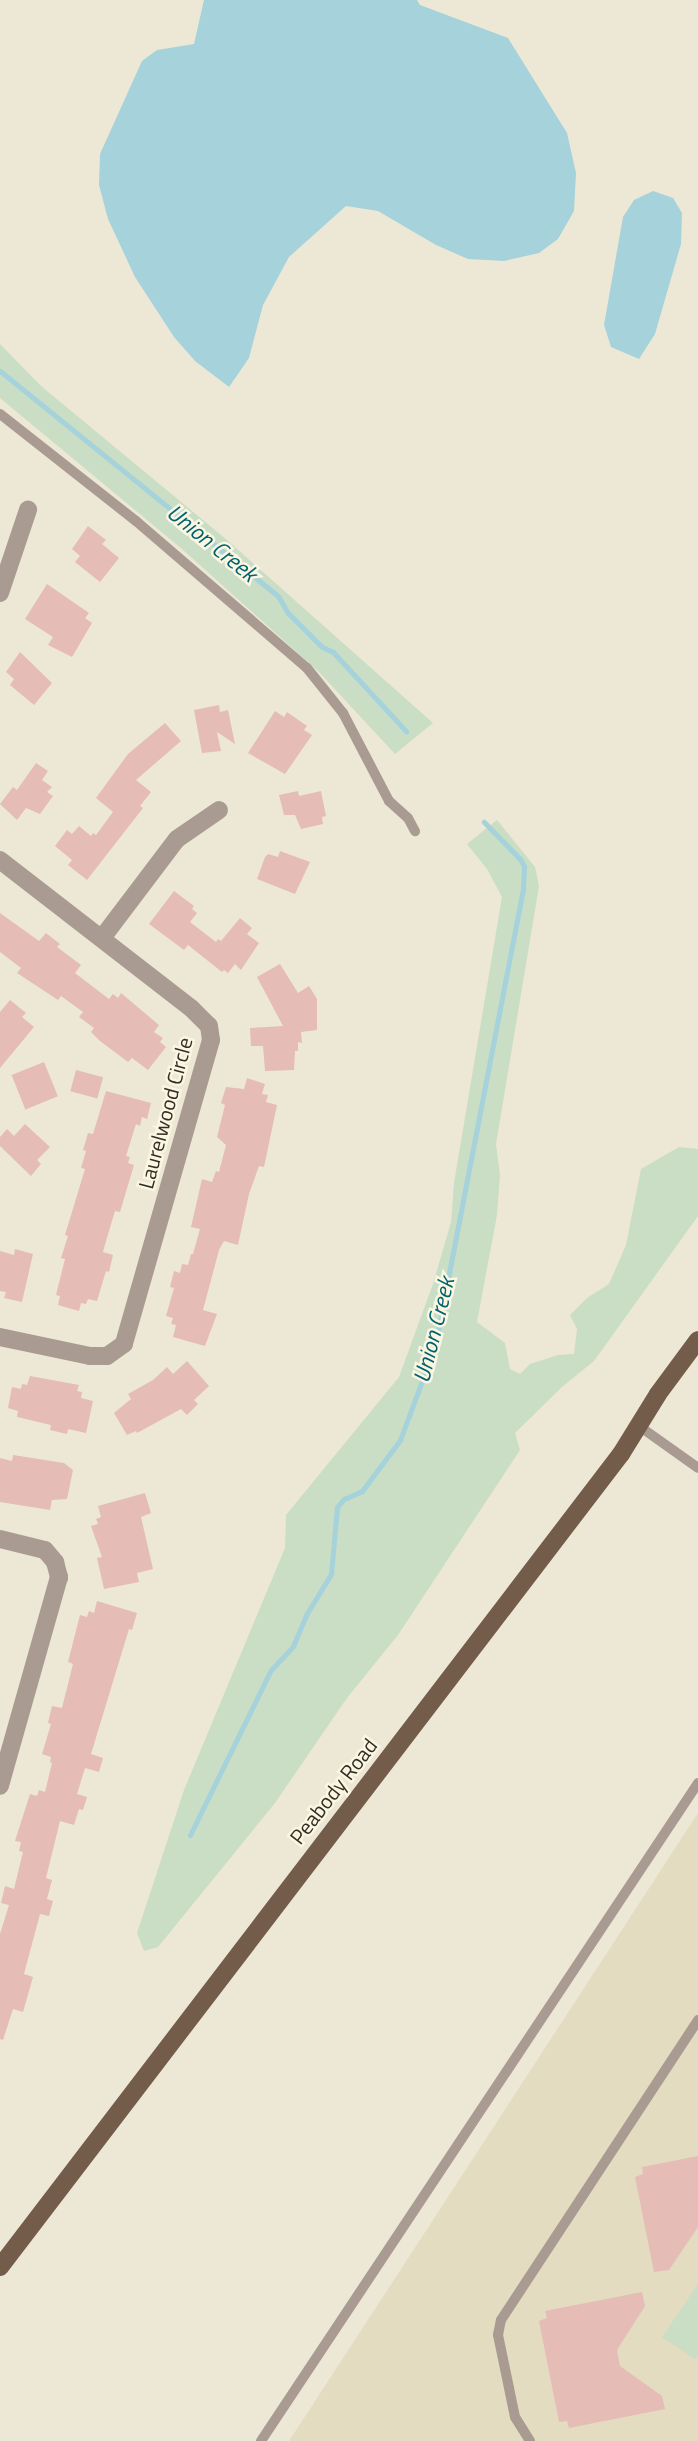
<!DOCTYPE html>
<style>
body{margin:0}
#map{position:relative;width:698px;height:2441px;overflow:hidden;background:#ede8d5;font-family:"Titillium Web",sans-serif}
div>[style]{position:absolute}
.built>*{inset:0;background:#e3dcc1}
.green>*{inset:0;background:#caddc5}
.water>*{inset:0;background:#a5d2db}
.stream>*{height:5px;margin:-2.5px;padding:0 2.5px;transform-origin:2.5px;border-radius:2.5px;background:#a5d2db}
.building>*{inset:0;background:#e5bcb6;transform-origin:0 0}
.lane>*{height:10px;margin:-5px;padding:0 5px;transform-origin:5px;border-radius:5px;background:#a99b91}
.street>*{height:18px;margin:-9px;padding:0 9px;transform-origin:9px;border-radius:9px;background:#a99b91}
.primary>*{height:18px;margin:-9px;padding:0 9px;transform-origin:9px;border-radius:9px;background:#735c49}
span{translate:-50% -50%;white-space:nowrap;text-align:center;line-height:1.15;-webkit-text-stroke:5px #fbf6e2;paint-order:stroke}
.street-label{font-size:21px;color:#302e26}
.water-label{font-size:23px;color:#00626e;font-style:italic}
</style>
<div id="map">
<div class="built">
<i style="clip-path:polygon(698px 1813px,698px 2441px,289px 2441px)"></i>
</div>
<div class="green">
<i style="clip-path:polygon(0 344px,41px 386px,227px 540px,433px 723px,395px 754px,319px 672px,182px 549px,0 398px)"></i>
<i style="clip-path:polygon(497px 820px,535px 867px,539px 886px,496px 1144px,500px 1175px,497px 1215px,477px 1322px,505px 1343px,510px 1369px,520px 1374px,530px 1364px,558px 1355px,574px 1354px,577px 1329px,570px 1315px,587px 1298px,609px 1284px,626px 1245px,641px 1169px,679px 1147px,698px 1149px,698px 1216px,594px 1361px,562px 1387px,515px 1433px,520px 1450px,398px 1635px,347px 1698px,275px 1803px,158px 1947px,144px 1951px,137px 1933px,184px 1790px,285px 1548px,286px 1515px,399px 1377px,433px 1284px,451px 1222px,454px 1183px,502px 897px,487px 869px,467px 844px)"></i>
<i style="clip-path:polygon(698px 2284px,698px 2355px,695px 2359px,662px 2337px)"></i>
</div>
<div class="water">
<i style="clip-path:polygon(204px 0,417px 0,420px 5px,508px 38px,567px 133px,576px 173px,574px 211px,558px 239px,539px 253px,504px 261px,468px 259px,436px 245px,378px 211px,346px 206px,289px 257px,263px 305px,249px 358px,229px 387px,195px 361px,174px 337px,135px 277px,108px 219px,99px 185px,100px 154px,142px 61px,157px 50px,194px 44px)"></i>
<i style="clip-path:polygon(653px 191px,673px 198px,682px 213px,681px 244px,655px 334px,639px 359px,611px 347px,604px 325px,623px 217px,634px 200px)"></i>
</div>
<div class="stream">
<i style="left:0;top:371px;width:358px;rotate:39deg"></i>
<i style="left:278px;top:596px;width:20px;rotate:60deg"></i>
<i style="left:288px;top:613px;width:48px;rotate:45deg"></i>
<i style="left:322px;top:647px;width:12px;rotate:24deg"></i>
<i style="left:333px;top:652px;width:108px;rotate:47.3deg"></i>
<i style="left:190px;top:1835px;width:184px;rotate:-63.9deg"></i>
<i style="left:271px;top:1670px;width:33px;rotate:-47deg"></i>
<i style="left:293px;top:1646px;width:34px;rotate:-67deg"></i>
<i style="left:306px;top:1615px;width:48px;rotate:-58.6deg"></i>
<i style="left:331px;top:1574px;width:67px;rotate:-84.9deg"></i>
<i style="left:337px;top:1507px;width:11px;rotate:-49deg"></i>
<i style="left:344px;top:1499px;width:20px;rotate:-24deg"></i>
<i style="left:362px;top:1491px;width:64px;rotate:-53.3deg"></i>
<i style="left:400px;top:1440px;width:100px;rotate:-69.6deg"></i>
<i style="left:435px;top:1346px;width:467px;rotate:-79.1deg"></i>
<i style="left:523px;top:887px;width:21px;rotate:-87deg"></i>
<i style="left:524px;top:866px;width:8px;rotate:-120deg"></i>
<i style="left:520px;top:859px;width:52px;rotate:-134.2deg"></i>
</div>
<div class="building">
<i style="clip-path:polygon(88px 526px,106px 540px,102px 544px,119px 558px,100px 582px,75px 562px,80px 556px,72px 549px)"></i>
<i style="clip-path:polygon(47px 584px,89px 613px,85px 618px,92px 623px,72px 657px,48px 645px,53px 637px,25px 619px)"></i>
<i style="clip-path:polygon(20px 652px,52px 683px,34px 705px,10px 685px,14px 679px,6px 672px)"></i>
<i style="clip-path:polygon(219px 705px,220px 712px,228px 710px,235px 744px,217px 732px,221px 751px,202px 753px,194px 710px)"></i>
<i style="clip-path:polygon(275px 711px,284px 717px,287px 712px,307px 726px,304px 730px,312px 735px,285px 774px,248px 753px)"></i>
<i style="clip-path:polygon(165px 723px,181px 741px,136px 780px,151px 792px,140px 806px,143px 808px,87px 880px,68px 865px,72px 860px,55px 846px,67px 830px,72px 834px,79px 826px,91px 836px,93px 833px,96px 835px,113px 812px,96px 798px,128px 754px)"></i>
<i style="clip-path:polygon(36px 763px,48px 771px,42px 780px,52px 787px,47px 792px,53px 796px,40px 814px,26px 808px,17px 820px,0 804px,13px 787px,17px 790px)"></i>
<i style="clip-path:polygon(298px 791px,299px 796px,321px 791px,326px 816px,322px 817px,323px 824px,301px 829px,295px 815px,284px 815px,279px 795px)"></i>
<i style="clip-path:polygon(280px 851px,310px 862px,295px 894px,257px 879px,265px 857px,268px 854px,278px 857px)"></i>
<i style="clip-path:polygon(174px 891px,194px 906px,192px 909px,197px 913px,190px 922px,216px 942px,218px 939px,221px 941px,240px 918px,252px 928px,247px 934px,259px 943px,241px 970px,235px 964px,228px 973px,224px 970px,222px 972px,188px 945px,184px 950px,149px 924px)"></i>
<i style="clip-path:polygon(0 913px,39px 941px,46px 933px,60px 944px,57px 947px,81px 965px,75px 973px,109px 999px,113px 994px,118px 998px,121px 993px,159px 1025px,154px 1032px,163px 1038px,160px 1042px,166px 1047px,148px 1070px,132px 1058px,128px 1062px,100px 1041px,91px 1032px,94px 1028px,79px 1017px,83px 1012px,61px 996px,58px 1000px,17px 973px,21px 968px,0 952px)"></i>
<i style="clip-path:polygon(280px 964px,298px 993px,309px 986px,317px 999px,317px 1030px,301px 1032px,302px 1043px,298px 1042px,298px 1051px,295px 1051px,294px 1070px,265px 1071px,263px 1046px,251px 1046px,250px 1028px,283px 1026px,257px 977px)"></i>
<i style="clip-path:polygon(10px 1000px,26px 1013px,22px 1017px,34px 1027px,0 1068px,0 1012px)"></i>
<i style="left:44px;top:1062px;width:37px;height:35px;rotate:68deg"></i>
<i style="left:76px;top:1070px;width:28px;height:22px;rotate:15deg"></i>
<i style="clip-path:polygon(247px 1078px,265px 1084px,262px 1094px,268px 1095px,266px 1102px,277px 1105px,264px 1167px,259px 1166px,249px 1194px,238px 1245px,224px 1241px,219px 1250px,203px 1310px,217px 1314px,205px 1346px,173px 1337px,176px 1325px,171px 1324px,173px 1318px,166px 1316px,174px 1288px,170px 1287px,174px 1271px,180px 1273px,182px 1264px,188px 1265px,191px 1254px,193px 1254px,200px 1229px,191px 1227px,202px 1179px,212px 1182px,216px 1171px,219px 1172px,226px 1145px,217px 1137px,225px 1105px,221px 1103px,226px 1087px,244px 1089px)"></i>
<i style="clip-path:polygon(106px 1091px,151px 1103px,147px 1119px,142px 1117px,140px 1126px,136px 1124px,126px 1156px,130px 1157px,128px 1163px,134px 1165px,120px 1212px,115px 1211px,106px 1241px,103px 1252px,113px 1255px,109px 1272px,106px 1271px,97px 1301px,88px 1299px,86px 1304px,81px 1303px,79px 1311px,58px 1305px,60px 1296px,56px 1295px,65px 1259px,61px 1258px,68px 1236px,65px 1235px,85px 1169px,81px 1168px,86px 1151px,83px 1150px,88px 1133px,93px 1134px)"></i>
<i style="clip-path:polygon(25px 1124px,50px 1147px,37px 1160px,41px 1164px,31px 1176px,0 1146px,0 1137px,7px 1129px,14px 1136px)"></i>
<i style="clip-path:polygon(15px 1249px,33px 1254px,22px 1302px,4px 1298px,6px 1292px,0 1291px,0 1251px,14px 1255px)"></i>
<i style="clip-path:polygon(187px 1361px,209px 1386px,194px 1400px,198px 1404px,187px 1415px,181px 1409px,137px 1433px,136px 1431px,127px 1435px,114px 1413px,131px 1399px,128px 1394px,153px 1380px,167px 1367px,173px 1374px)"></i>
<i style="clip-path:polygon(30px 1376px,79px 1385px,77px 1391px,82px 1392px,81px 1398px,93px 1401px,86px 1433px,68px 1429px,67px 1434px,50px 1430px,51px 1425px,17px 1417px,18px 1411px,8px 1408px,12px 1387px,21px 1389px,22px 1384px,27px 1385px)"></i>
<i style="clip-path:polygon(13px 1455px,64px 1463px,73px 1470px,67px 1499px,52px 1500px,50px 1510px,0 1502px,0 1458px,12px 1461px)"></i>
<i style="clip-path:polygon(145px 1493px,151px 1513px,141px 1517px,153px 1569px,137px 1573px,139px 1582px,104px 1589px,97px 1558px,102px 1557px,91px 1526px,98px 1524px,96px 1519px,101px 1517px,98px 1506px)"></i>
<i style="clip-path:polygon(97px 1601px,137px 1613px,132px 1630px,129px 1629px,91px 1754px,103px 1758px,99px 1772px,85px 1768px,77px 1794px,87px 1797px,83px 1810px,79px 1809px,74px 1825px,60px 1821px,46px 1878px,52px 1880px,47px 1899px,53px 1901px,49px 1916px,40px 1914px,24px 1974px,33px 1977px,23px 2012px,13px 2009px,3px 2040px,0 2039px,0 1934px,9px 1905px,1px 1903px,5px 1886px,14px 1889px,23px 1852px,19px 1851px,21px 1842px,15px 1841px,30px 1794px,37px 1796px,39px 1790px,45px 1792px,52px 1763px,50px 1762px,51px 1757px,42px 1754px,51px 1724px,48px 1723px,52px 1706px,62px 1708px,73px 1664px,68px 1662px,80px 1615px,87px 1617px,89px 1611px,94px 1613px)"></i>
<i style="clip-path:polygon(698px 2156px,698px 2227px,669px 2270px,654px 2272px,635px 2177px,643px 2174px,642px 2167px)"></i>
<i style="clip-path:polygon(642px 2292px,645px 2306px,617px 2350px,620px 2366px,662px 2396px,665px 2409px,569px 2428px,567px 2421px,559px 2422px,539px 2321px,547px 2318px,545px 2311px)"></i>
</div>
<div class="lane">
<i style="left:0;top:414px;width:173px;rotate:38.2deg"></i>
<i style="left:136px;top:521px;width:225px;rotate:40.7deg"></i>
<i style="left:307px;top:668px;width:58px;rotate:51.3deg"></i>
<i style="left:343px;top:713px;width:99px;rotate:62.4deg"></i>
<i style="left:389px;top:801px;width:25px;rotate:42deg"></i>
<i style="left:408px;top:818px;width:15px;rotate:62deg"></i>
<i style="left:639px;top:1426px;width:72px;rotate:35.4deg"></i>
<i style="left:261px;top:2441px;width:790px;rotate:-56.41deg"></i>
<i style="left:530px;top:2441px;width:28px;rotate:-122deg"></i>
<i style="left:515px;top:2417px;width:84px;rotate:-101.7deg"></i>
<i style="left:498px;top:2335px;width:15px;rotate:-79deg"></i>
<i style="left:501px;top:2320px;width:359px;rotate:-56.7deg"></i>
</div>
<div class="street">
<i style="left:0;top:593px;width:88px;rotate:-71.4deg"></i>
<i style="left:0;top:860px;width:243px;rotate:37.8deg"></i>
<i style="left:192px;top:1009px;width:24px;rotate:45deg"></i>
<i style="left:209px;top:1026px;width:14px;rotate:82deg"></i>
<i style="left:211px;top:1040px;width:316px;rotate:106deg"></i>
<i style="left:124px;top:1344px;width:21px;rotate:145deg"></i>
<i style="left:107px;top:1356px;width:17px;rotate:180deg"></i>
<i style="left:90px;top:1356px;width:92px;rotate:-168.1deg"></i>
<i style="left:102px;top:938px;width:124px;rotate:-52.9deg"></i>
<i style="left:177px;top:839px;width:51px;rotate:-34.6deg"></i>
<i style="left:0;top:1539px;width:46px;rotate:13.7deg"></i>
<i style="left:45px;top:1550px;width:16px;rotate:50deg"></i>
<i style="left:55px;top:1562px;width:16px;rotate:75deg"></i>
<i style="left:59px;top:1577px;width:217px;rotate:105.8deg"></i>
</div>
<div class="primary">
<i style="left:0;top:2267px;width:1023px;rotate:-52.63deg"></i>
<i style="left:621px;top:1454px;width:70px;rotate:-58.3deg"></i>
<i style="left:658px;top:1394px;width:67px;rotate:-53.5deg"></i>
</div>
<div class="street-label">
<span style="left:165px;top:1113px;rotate:-75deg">Laurelwood Circle</span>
<span style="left:333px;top:1791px;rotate:-52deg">Peabody Road</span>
</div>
<div class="water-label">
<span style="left:212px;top:543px;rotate:39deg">Union Creek</span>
<span style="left:434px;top:1330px;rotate:-76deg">Union Creek</span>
</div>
</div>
